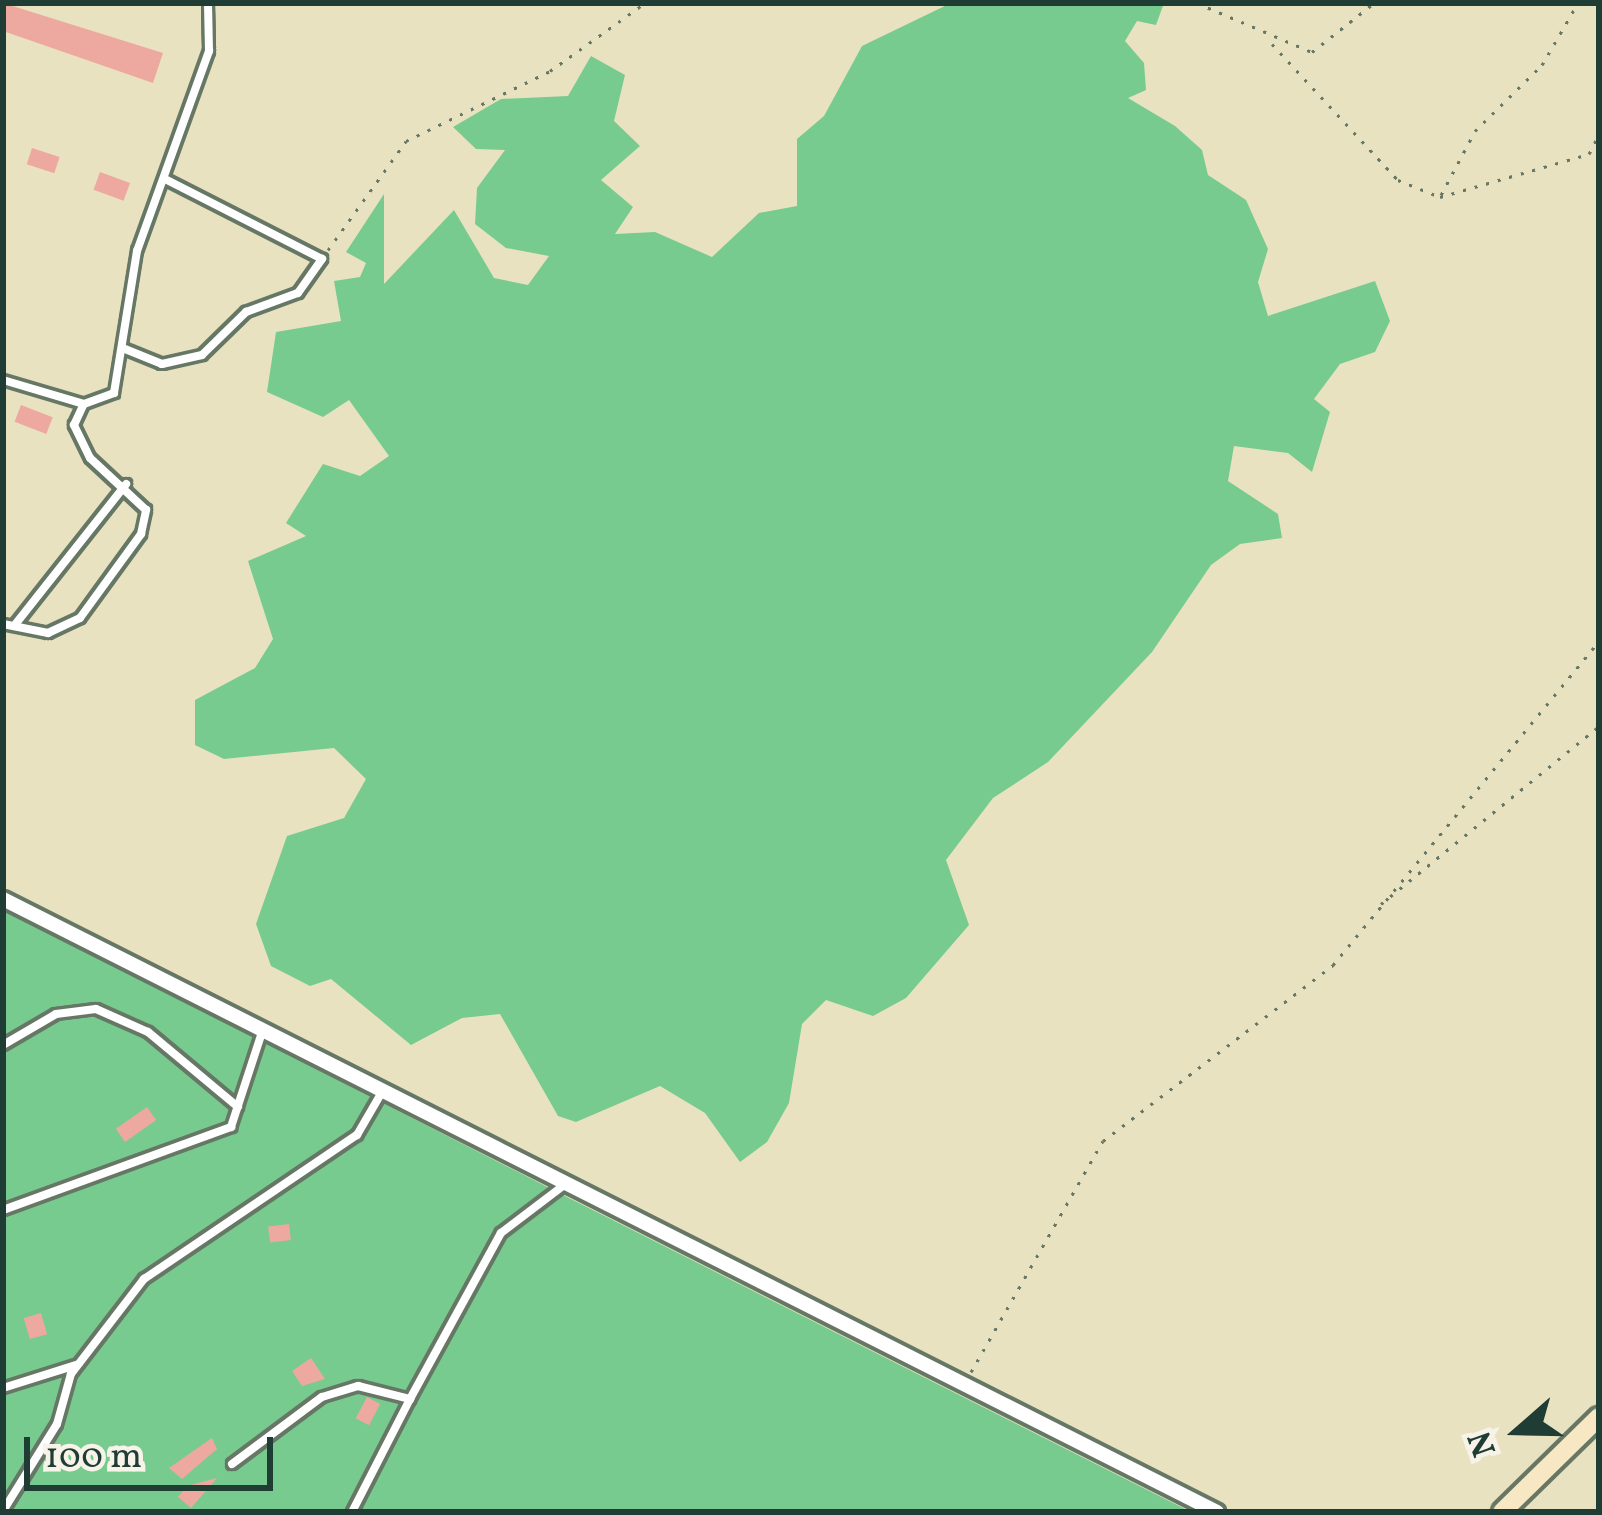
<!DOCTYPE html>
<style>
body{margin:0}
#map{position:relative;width:1602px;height:1515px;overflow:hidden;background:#e9e2c0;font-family:Vollkorn,serif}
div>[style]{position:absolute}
.green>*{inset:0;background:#77cb8e}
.building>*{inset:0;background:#eda9a0;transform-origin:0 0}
.path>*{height:3px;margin-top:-1.5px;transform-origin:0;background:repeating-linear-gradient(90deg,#667765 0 3px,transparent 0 12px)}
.roads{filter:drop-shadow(3px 0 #667765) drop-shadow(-3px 0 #667765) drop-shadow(0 3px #667765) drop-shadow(0 -3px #667765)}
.lane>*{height:8px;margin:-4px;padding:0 4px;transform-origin:4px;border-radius:4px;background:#fff}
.street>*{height:14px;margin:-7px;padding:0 7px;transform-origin:7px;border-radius:7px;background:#fff}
.secondary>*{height:18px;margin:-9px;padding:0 9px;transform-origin:9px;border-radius:9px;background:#f7e8c3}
span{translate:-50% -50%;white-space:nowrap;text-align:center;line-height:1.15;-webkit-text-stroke:10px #f7f3e8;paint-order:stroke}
.frame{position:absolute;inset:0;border:6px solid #1f3d34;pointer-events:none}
.north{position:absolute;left:1458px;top:1371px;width:120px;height:120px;-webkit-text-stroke:9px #f7f3e8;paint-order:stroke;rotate:250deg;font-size:33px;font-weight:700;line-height:48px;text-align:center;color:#1f3d34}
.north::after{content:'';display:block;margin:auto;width:42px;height:54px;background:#1f3d34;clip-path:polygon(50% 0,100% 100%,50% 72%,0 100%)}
.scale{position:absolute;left:24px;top:1437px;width:249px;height:54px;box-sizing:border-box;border:6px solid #1f3d34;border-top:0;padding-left:15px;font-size:36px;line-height:42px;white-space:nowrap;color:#1f3d34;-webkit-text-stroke:9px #f7f3e8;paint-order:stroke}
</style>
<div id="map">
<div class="green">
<i style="clip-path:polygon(951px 3px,1164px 3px,1156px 25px,1137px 21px,1125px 41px,1144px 63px,1146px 90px,1128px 98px,1175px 126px,1202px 150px,1208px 175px,1246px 200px,1268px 249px,1258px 282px,1268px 316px,1375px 281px,1390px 321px,1375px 352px,1340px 364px,1314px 399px,1330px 412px,1312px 472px,1288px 453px,1234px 446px,1228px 481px,1278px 514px,1282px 538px,1240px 544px,1211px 565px,1152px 652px,1048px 762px,993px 798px,946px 860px,969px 925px,906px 998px,873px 1016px,826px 1000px,802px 1024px,789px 1103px,767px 1142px,740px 1162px,705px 1113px,660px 1086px,576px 1122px,558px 1116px,500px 1014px,462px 1018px,411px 1045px,331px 979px,310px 986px,271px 966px,256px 924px,287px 836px,344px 818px,366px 779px,334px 748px,224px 759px,195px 745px,195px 700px,255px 668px,273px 639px,248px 561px,306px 536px,286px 523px,323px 464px,360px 476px,389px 456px,349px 400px,323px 417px,267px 392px,276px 332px,341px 321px,334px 281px,360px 277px,366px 263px,346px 252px,384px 194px,384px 284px,454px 210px,494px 278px,528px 285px,549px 256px,506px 248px,475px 224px,477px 188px,505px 150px,476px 149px,453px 127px,501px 99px,568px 96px,591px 56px,625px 75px,614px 121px,640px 146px,601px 180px,633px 207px,615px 234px,655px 232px,712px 257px,759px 213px,797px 206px,797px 139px,824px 116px,862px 46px)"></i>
<i style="clip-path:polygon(3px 909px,567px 1197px,1191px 1512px,3px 1512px)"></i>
</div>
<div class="building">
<i style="clip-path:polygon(3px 3px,163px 53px,153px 83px,3px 31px)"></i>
<i style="left:32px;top:148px;width:29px;height:17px;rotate:18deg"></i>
<i style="left:100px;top:172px;width:32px;height:19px;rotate:20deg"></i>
<i style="left:21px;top:405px;width:34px;height:18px;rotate:21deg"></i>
<i style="left:147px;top:1107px;width:16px;height:38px;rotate:55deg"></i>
<i style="left:289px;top:1224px;width:16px;height:21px;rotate:83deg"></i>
<i style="left:41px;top:1313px;width:22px;height:18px;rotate:74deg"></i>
<i style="clip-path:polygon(311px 1358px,325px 1379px,302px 1386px,292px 1371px)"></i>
<i style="left:367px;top:1397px;width:15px;height:24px;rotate:28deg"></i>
<i style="clip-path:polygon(212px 1438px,217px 1449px,182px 1479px,169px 1468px)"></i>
<i style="clip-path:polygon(217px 1478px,191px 1508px,178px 1497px,187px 1486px)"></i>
</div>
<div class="path">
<i style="left:1197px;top:3px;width:125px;rotate:23.1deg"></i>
<i style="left:1312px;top:52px;width:79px;rotate:-38.3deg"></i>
<i style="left:1272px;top:44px;width:185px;rotate:47.2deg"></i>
<i style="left:1398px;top:180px;width:45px;rotate:22deg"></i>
<i style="left:1440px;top:197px;width:155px;rotate:-16.1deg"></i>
<i style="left:1589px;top:154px;width:22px;rotate:-63deg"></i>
<i style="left:1441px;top:195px;width:72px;rotate:-62deg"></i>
<i style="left:1475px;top:131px;width:94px;rotate:-44.6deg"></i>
<i style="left:1542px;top:65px;width:72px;rotate:-59.9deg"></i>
<i style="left:328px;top:250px;width:134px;rotate:-54.4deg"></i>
<i style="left:406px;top:141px;width:160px;rotate:-25.9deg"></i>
<i style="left:550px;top:71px;width:117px;rotate:-35.6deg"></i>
<i style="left:1381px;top:904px;width:281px;rotate:-39.2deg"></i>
<i style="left:971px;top:1372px;width:266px;rotate:-60.3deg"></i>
<i style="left:1103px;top:1141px;width:290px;rotate:-37.4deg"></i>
<i style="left:1333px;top:965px;width:419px;rotate:-50.6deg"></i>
</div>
<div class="roads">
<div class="lane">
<i style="left:125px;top:349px;width:40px;rotate:22deg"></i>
<i style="left:162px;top:364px;width:41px;rotate:-12.7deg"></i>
<i style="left:202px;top:355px;width:62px;rotate:-44.3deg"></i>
<i style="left:246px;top:312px;width:55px;rotate:-20.1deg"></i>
<i style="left:298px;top:293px;width:42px;rotate:-54.8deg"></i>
<i style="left:322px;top:259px;width:174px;rotate:-153deg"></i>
<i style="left:3px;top:380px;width:84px;rotate:16.5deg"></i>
<i style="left:84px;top:404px;width:32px;rotate:-20deg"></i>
<i style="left:114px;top:393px;width:144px;rotate:-80.8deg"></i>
<i style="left:137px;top:251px;width:213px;rotate:-70.2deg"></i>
<i style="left:209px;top:51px;width:48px;rotate:-91.2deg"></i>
<i style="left:3px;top:624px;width:46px;rotate:11.3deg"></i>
<i style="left:48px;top:633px;width:35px;rotate:-25deg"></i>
<i style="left:80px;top:618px;width:104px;rotate:-54deg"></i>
<i style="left:141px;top:534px;width:25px;rotate:-78deg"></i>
<i style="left:146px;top:510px;width:76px;rotate:-137.1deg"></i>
<i style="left:90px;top:458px;width:37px;rotate:-116deg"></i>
<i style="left:74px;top:425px;width:23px;rotate:-65deg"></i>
<i style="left:14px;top:626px;width:181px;rotate:-51.7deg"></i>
<i style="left:3px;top:1045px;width:61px;rotate:-30.3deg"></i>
<i style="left:56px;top:1014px;width:40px;rotate:-7.1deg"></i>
<i style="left:96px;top:1009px;width:57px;rotate:23.9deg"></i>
<i style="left:148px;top:1032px;width:117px;rotate:39.8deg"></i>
<i style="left:3px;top:1210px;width:243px;rotate:-20deg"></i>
<i style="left:231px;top:1127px;width:100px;rotate:-71.9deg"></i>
<i style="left:3px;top:1388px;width:77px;rotate:-17.5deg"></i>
<i style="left:232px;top:1464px;width:112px;rotate:-36.7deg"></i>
<i style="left:322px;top:1397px;width:38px;rotate:-17deg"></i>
<i style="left:358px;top:1386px;width:54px;rotate:14deg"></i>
<i style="left:410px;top:1399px;width:189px;rotate:-61.3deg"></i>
<i style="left:501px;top:1233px;width:78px;rotate:-37.2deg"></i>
<i style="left:3px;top:1511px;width:102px;rotate:-58.2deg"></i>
<i style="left:57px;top:1424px;width:52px;rotate:-74.4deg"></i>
<i style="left:71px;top:1374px;width:120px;rotate:-52.5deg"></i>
<i style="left:144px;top:1279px;width:257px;rotate:-34.1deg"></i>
<i style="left:357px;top:1135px;width:50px;rotate:-59.8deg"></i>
<i style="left:352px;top:1512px;width:127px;rotate:-62.8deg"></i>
</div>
<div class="street">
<i style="left:3px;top:899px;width:1360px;rotate:26.79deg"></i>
</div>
<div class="secondary">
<i style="left:1502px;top:1512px;width:136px;rotate:-44.4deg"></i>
</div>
</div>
<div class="frame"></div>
<div class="north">N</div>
<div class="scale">100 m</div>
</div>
